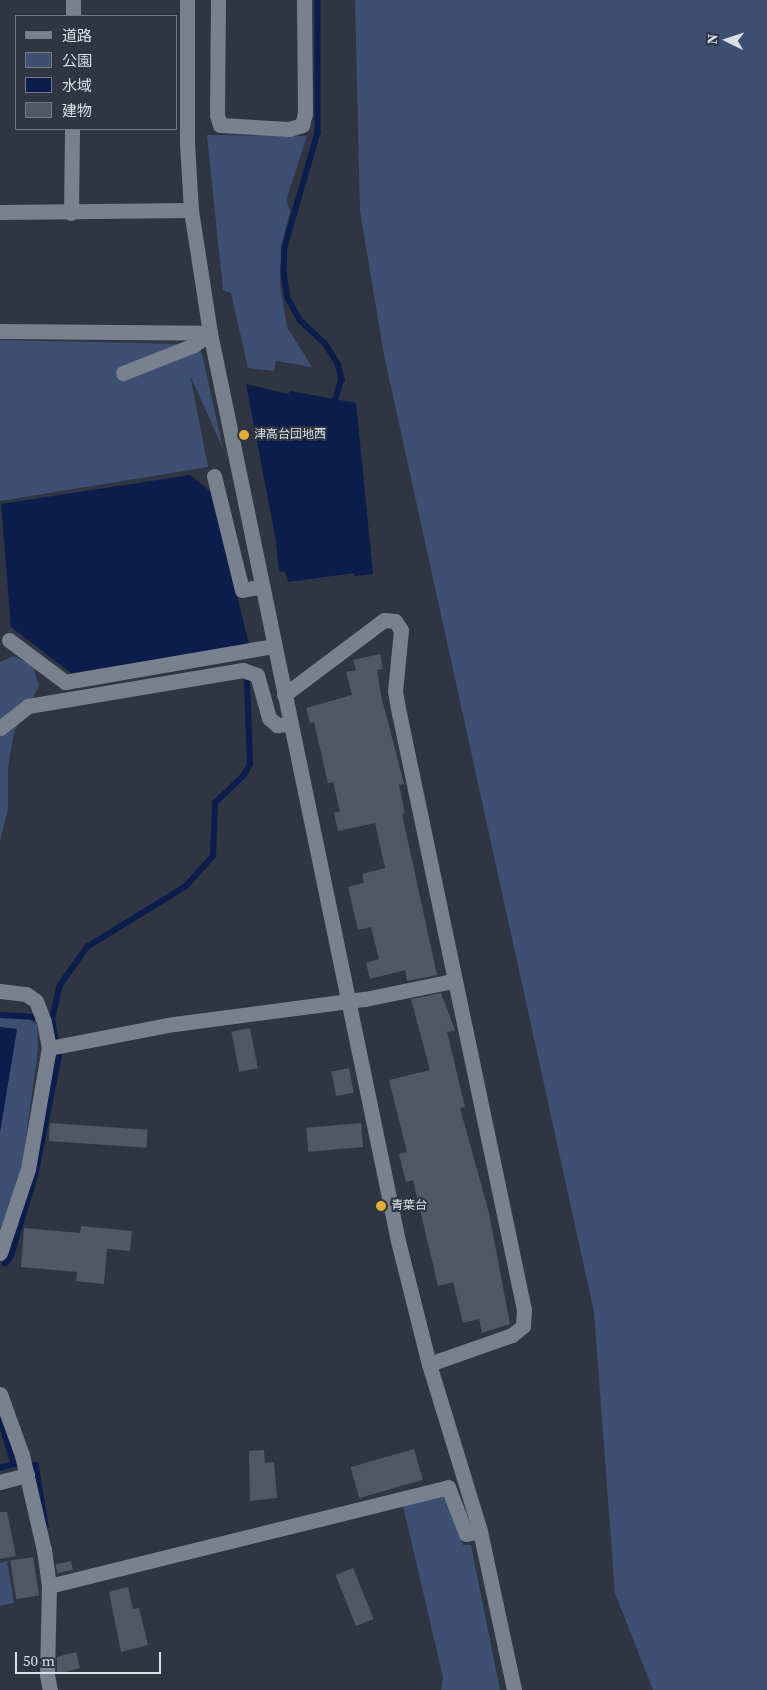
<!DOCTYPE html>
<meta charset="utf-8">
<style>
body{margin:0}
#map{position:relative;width:767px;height:1690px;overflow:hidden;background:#2f3541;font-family:"Source Serif 4","Noto Sans JP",serif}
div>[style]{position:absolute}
.green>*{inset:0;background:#3e4f74}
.water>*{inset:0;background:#0a1d4c}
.stream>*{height:5.5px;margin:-2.75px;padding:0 2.75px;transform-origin:2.75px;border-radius:2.75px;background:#0a1d4c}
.building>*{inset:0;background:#515865;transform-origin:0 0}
.minor>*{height:15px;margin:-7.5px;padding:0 7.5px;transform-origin:7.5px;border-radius:7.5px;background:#79808e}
.dots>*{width:14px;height:14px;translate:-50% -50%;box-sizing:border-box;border:2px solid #2f3541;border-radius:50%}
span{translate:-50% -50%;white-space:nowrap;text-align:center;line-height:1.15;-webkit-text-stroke:4px #2f3541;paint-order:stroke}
.poi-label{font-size:12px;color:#dbdfe7}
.left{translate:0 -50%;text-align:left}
.legend{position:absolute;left:15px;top:15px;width:162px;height:115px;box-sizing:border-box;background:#2f3541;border:1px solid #747983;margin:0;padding:6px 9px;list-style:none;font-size:15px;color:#dbdfe7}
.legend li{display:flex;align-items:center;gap:10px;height:25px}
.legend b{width:25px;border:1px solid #747983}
.north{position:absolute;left:702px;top:15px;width:50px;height:50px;-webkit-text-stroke:4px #2f3541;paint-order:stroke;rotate:274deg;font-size:14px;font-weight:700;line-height:20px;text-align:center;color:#dbdfe7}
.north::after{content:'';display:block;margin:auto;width:18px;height:22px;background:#dbdfe7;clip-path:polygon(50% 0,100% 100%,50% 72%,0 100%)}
.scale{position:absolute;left:15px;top:1652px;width:146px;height:22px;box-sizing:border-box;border:2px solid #dbdfe7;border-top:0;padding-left:6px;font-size:15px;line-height:18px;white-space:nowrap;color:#dbdfe7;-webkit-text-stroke:4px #2f3541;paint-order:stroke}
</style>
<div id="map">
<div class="green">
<i style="clip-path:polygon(355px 0,767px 0,767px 1690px,653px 1690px,615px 1593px,594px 1312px,384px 355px,360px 211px)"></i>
<i style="clip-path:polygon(207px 135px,307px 136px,286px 200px,290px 211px,281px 247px,280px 285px,287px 327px,312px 367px,276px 361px,274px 371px,248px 368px,231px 293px,223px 290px)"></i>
<i style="clip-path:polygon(0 340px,183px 344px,198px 349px,202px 353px,223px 449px,190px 375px,208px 467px,0 501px)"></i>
<i style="clip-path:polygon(14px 656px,33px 666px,39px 686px,14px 732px,8px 767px,8px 809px,0 841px,0 662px)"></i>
<i style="clip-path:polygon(0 1017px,28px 1019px,37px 1025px,38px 1049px,22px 1167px,0 1235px,0 1132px,17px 1029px,0 1027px)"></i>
<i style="clip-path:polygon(445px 1494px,463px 1545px,471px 1545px,500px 1690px,441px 1690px,443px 1677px,403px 1506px)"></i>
<i style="clip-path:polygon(7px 1561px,14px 1603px,0 1606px,0 1563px)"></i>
</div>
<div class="water">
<i style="clip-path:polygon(246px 384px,288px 394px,290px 391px,356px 403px,373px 574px,355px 576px,354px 573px,288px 582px,285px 572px,279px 571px,276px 541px)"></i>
<i style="clip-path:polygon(190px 475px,211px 492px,249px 644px,71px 673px,11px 627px,1px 504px)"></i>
<i style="clip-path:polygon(0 1027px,17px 1029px,0 1132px)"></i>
</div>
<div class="stream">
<i style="left:318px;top:0;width:133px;rotate:90deg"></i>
<i style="left:318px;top:133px;width:119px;rotate:106.1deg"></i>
<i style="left:285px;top:247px;width:26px;rotate:92deg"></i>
<i style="left:284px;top:273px;width:25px;rotate:81deg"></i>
<i style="left:288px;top:298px;width:25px;rotate:61deg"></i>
<i style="left:300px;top:320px;width:34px;rotate:43deg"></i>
<i style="left:325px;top:343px;width:25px;rotate:58deg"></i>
<i style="left:338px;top:364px;width:16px;rotate:75deg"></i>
<i style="left:342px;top:379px;width:28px;rotate:107deg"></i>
<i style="left:0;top:1015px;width:36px;rotate:3deg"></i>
<i style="left:5px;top:1264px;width:10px;rotate:-53deg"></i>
<i style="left:11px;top:1256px;width:84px;rotate:-73.3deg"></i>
<i style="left:35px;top:1176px;width:122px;rotate:-78.7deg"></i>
<i style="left:59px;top:1056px;width:38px;rotate:-101deg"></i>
<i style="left:52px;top:1019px;width:35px;rotate:-77deg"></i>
<i style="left:60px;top:985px;width:47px;rotate:-54.6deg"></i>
<i style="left:87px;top:947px;width:116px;rotate:-31.6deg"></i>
<i style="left:186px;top:886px;width:40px;rotate:-48deg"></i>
<i style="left:213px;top:856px;width:53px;rotate:-87.8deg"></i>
<i style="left:215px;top:803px;width:40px;rotate:-44deg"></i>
<i style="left:244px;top:775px;width:13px;rotate:-61deg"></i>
<i style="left:250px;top:764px;width:81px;rotate:-92.1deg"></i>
<i style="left:0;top:1418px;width:48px;rotate:73.1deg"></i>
<i style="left:14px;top:1464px;width:22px;rotate:3deg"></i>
<i style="left:36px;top:1465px;width:62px;rotate:80.7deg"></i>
<i style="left:0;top:1468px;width:15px;rotate:-16deg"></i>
</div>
<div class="building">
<i style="clip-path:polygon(380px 654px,383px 669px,377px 670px,381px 695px,404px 784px,399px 785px,405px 813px,402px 814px,437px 975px,407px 981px,405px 970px,370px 979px,366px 963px,379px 959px,371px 927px,358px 930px,348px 887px,364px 883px,362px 874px,385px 868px,375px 823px,338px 831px,334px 813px,340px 811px,333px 782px,328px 783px,314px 722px,310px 723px,306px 708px,352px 695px,346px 672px,356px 670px,353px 660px)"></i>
<i style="clip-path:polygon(441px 993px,455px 1030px,447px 1032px,465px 1107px,460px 1108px,489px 1213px,510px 1324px,482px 1333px,479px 1319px,463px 1323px,453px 1282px,438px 1286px,413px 1180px,406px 1182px,399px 1154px,407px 1152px,389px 1080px,430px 1070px,411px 999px)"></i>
<i style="left:250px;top:1028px;width:41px;height:19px;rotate:79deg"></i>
<i style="left:349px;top:1068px;width:25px;height:18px;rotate:79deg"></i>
<i style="left:50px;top:1123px;width:98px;height:18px;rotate:4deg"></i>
<i style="left:361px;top:1123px;width:24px;height:55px;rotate:85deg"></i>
<i style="clip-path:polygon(81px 1226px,132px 1231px,130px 1251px,107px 1249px,104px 1284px,76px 1281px,77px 1272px,21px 1267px,24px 1228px,80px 1233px)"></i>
<i style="left:414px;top:1449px;width:32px;height:66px;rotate:74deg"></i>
<i style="clip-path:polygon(264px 1450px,265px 1463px,274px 1462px,277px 1498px,250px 1501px,249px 1451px)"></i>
<i style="clip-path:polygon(0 1512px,7px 1512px,16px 1556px,0 1559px)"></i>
<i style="left:33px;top:1557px;width:39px;height:23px;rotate:81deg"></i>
<i style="left:71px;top:1561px;width:9px;height:16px;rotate:77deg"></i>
<i style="left:353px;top:1568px;width:55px;height:19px;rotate:68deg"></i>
<i style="clip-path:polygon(128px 1587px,133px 1609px,139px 1608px,148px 1645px,121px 1652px,109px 1592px)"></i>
<i style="clip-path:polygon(76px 1652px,80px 1668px,57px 1674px,57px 1657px)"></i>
</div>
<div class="minor">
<i style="left:187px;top:0;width:143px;rotate:90deg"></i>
<i style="left:187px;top:143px;width:67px;rotate:86.6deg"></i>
<i style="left:191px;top:210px;width:124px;rotate:81.2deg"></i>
<i style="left:210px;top:333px;width:927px;rotate:78.3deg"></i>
<i style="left:398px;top:1241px;width:127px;rotate:75.9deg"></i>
<i style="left:429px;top:1364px;width:175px;rotate:73deg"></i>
<i style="left:480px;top:1531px;width:163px;rotate:77.9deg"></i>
<i style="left:218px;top:0;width:115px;rotate:90.5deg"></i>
<i style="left:217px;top:115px;width:10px;rotate:73deg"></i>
<i style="left:220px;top:125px;width:69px;rotate:3.3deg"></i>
<i style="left:289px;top:129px;width:14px;rotate:-17deg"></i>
<i style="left:302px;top:125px;width:12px;rotate:-76deg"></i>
<i style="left:305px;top:113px;width:113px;rotate:-90.5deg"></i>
<i style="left:73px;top:16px;width:16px;rotate:-90deg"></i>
<i style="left:0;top:212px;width:191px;rotate:-0.6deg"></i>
<i style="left:71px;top:213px;width:84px;rotate:-89.3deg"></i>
<i style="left:0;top:331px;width:210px;rotate:0.5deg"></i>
<i style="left:123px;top:373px;width:76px;rotate:-21.5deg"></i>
<i style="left:194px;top:345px;width:20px;rotate:-37deg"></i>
<i style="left:214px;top:476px;width:117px;rotate:76.2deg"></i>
<i style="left:242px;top:590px;width:20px;rotate:-11deg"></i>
<i style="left:9px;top:640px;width:70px;rotate:36.9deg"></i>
<i style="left:65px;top:682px;width:211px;rotate:-9.8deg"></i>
<i style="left:284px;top:695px;width:125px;rotate:-36.9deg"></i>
<i style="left:384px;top:620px;width:11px;rotate:5deg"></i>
<i style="left:395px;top:621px;width:11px;rotate:56deg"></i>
<i style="left:401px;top:630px;width:61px;rotate:95.6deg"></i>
<i style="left:395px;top:691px;width:22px;rotate:80deg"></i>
<i style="left:399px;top:713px;width:610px;rotate:78.17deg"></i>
<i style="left:524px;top:1310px;width:16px;rotate:94deg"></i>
<i style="left:523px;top:1326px;width:14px;rotate:141deg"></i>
<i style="left:512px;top:1335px;width:88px;rotate:160.7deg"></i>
<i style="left:0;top:728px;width:36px;rotate:-38deg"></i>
<i style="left:28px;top:706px;width:218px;rotate:-9.5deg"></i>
<i style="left:243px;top:670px;width:15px;rotate:20deg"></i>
<i style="left:257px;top:675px;width:45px;rotate:74.4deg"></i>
<i style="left:269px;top:718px;width:11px;rotate:41deg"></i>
<i style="left:277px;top:725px;width:13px;rotate:-4deg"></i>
<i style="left:0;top:991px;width:26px;rotate:7deg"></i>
<i style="left:26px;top:994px;width:12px;rotate:35deg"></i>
<i style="left:36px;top:1001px;width:22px;rotate:69deg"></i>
<i style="left:44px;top:1022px;width:26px;rotate:79deg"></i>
<i style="left:0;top:1253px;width:89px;rotate:-71.6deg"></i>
<i style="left:28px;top:1169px;width:123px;rotate:-80.2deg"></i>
<i style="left:49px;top:1048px;width:127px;rotate:-10.9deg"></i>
<i style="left:174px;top:1024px;width:193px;rotate:-7.5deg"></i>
<i style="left:365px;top:999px;width:90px;rotate:-11.6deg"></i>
<i style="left:0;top:1394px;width:65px;rotate:70.2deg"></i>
<i style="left:22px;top:1455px;width:98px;rotate:77deg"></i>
<i style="left:44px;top:1550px;width:36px;rotate:82deg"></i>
<i style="left:49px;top:1586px;width:89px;rotate:91.3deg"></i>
<i style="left:47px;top:1675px;width:15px;rotate:79deg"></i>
<i style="left:0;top:1482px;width:28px;rotate:-15deg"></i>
<i style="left:49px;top:1586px;width:411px;rotate:-13.9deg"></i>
<i style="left:448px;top:1487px;width:50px;rotate:69deg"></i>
<i style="left:466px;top:1534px;width:14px;rotate:-12deg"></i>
</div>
<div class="dots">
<i style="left:244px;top:435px;background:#e2af34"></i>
<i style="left:381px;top:1206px;background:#e2af34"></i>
</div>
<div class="poi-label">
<span class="left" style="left:254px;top:435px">津高台団地西</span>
<span class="left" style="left:391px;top:1206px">青葉台</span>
</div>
<ul class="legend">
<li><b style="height:6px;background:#79808e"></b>道路</li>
<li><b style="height:14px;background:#3e4f74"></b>公園</li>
<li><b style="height:14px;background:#0a1d4c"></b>水域</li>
<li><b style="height:14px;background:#515865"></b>建物</li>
</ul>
<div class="north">N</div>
<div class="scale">50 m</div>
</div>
